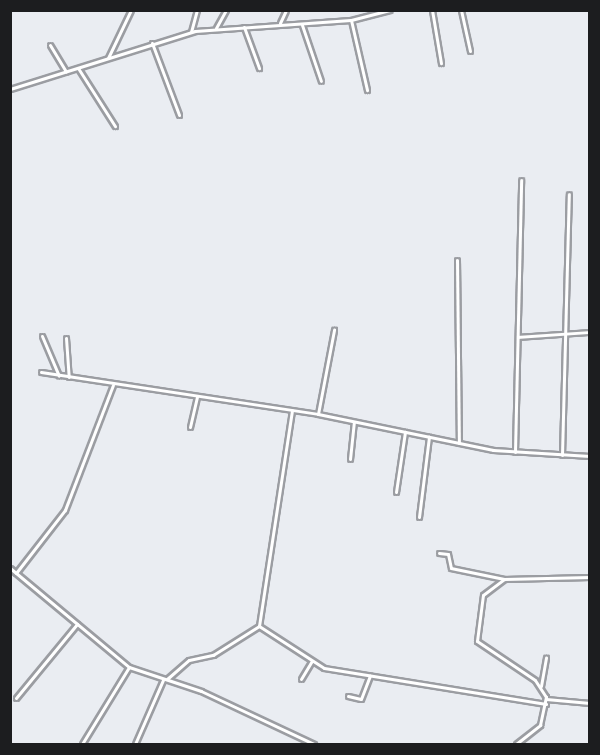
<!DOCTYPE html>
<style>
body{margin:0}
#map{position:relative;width:600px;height:755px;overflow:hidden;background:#eaedf2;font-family:"Fira Sans Condensed",sans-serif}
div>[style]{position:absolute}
.roads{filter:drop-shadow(2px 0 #9b9da2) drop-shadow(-2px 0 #9b9da2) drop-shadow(0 2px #9b9da2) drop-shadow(0 -2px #9b9da2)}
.street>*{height:3px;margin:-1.5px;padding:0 1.5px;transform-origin:1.5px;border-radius:1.5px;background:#fff}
span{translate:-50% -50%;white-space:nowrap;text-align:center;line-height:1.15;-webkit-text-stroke:4.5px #f8fafe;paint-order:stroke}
.frame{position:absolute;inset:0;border:12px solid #1c1d1f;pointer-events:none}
</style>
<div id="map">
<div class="roads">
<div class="street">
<i style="left:432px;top:10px;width:54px;rotate:80.4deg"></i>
<i style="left:461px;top:10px;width:42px;rotate:77.6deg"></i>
<i style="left:351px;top:20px;width:72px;rotate:77.1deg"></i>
<i style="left:280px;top:23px;width:14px;rotate:-65deg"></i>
<i style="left:302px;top:25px;width:59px;rotate:71.3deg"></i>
<i style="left:244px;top:27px;width:44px;rotate:69.9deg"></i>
<i style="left:216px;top:28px;width:21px;rotate:-61deg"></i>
<i style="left:191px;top:32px;width:23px;rotate:-75deg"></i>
<i style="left:152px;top:43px;width:77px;rotate:69.4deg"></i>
<i style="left:50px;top:45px;width:31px;rotate:59deg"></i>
<i style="left:108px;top:58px;width:53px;rotate:-64.4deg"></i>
<i style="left:78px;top:68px;width:69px;rotate:57.5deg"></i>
<i style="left:10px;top:89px;width:194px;rotate:-17.4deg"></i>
<i style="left:195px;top:31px;width:156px;rotate:-4deg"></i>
<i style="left:351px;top:20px;width:40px;rotate:-14.4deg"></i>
<i style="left:457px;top:260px;width:183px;rotate:89.4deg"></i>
<i style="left:42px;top:336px;width:43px;rotate:67deg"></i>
<i style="left:518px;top:337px;width:72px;rotate:-4deg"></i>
<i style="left:66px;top:338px;width:39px;rotate:86deg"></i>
<i style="left:41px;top:372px;width:280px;rotate:8.6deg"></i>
<i style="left:318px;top:414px;width:179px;rotate:11.6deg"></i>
<i style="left:493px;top:450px;width:97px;rotate:3.5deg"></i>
<i style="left:318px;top:414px;width:86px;rotate:-79.2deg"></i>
<i style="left:190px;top:427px;width:31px;rotate:-77deg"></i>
<i style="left:515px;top:452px;width:272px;rotate:-88.7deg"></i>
<i style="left:562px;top:455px;width:261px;rotate:-88.5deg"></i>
<i style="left:350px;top:459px;width:37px;rotate:-84deg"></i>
<i style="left:396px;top:492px;width:61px;rotate:-81.5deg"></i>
<i style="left:419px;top:517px;width:81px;rotate:-82.9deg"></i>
<i style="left:439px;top:553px;width:9px;rotate:6deg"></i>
<i style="left:448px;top:554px;width:14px;rotate:78deg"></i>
<i style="left:451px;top:568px;width:54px;rotate:11.7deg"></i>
<i style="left:10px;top:568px;width:155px;rotate:39.8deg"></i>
<i style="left:129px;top:667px;width:76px;rotate:18.4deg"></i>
<i style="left:201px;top:691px;width:125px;rotate:25.1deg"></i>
<i style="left:16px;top:573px;width:80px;rotate:-52.1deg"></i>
<i style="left:65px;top:510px;width:134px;rotate:-69deg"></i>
<i style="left:259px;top:626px;width:218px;rotate:-81.3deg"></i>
<i style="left:167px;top:679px;width:29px;rotate:-41deg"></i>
<i style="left:189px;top:660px;width:25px;rotate:-12deg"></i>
<i style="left:213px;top:655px;width:54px;rotate:-32.2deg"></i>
<i style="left:259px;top:626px;width:77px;rotate:32.9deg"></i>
<i style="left:324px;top:668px;width:225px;rotate:9.2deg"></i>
<i style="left:301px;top:679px;width:21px;rotate:-59deg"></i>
<i style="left:541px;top:686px;width:29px;rotate:-80deg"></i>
<i style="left:348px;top:696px;width:13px;rotate:13deg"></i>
<i style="left:361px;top:699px;width:25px;rotate:-69deg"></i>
<i style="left:16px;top:698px;width:96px;rotate:-50.5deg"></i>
<i style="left:546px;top:699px;width:44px;rotate:5.2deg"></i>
<i style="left:82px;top:744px;width:90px;rotate:-58.6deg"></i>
<i style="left:135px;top:744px;width:70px;rotate:-66.4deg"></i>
<i style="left:516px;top:744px;width:31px;rotate:-38deg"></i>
<i style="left:540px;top:725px;width:29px;rotate:-78deg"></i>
<i style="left:546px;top:697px;width:20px;rotate:-123deg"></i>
<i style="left:535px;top:680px;width:70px;rotate:-146.1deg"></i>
<i style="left:477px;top:641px;width:46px;rotate:-82.6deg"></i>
<i style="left:483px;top:595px;width:26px;rotate:-37deg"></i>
<i style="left:504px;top:579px;width:86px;rotate:-1.3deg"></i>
</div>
</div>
<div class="frame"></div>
</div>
